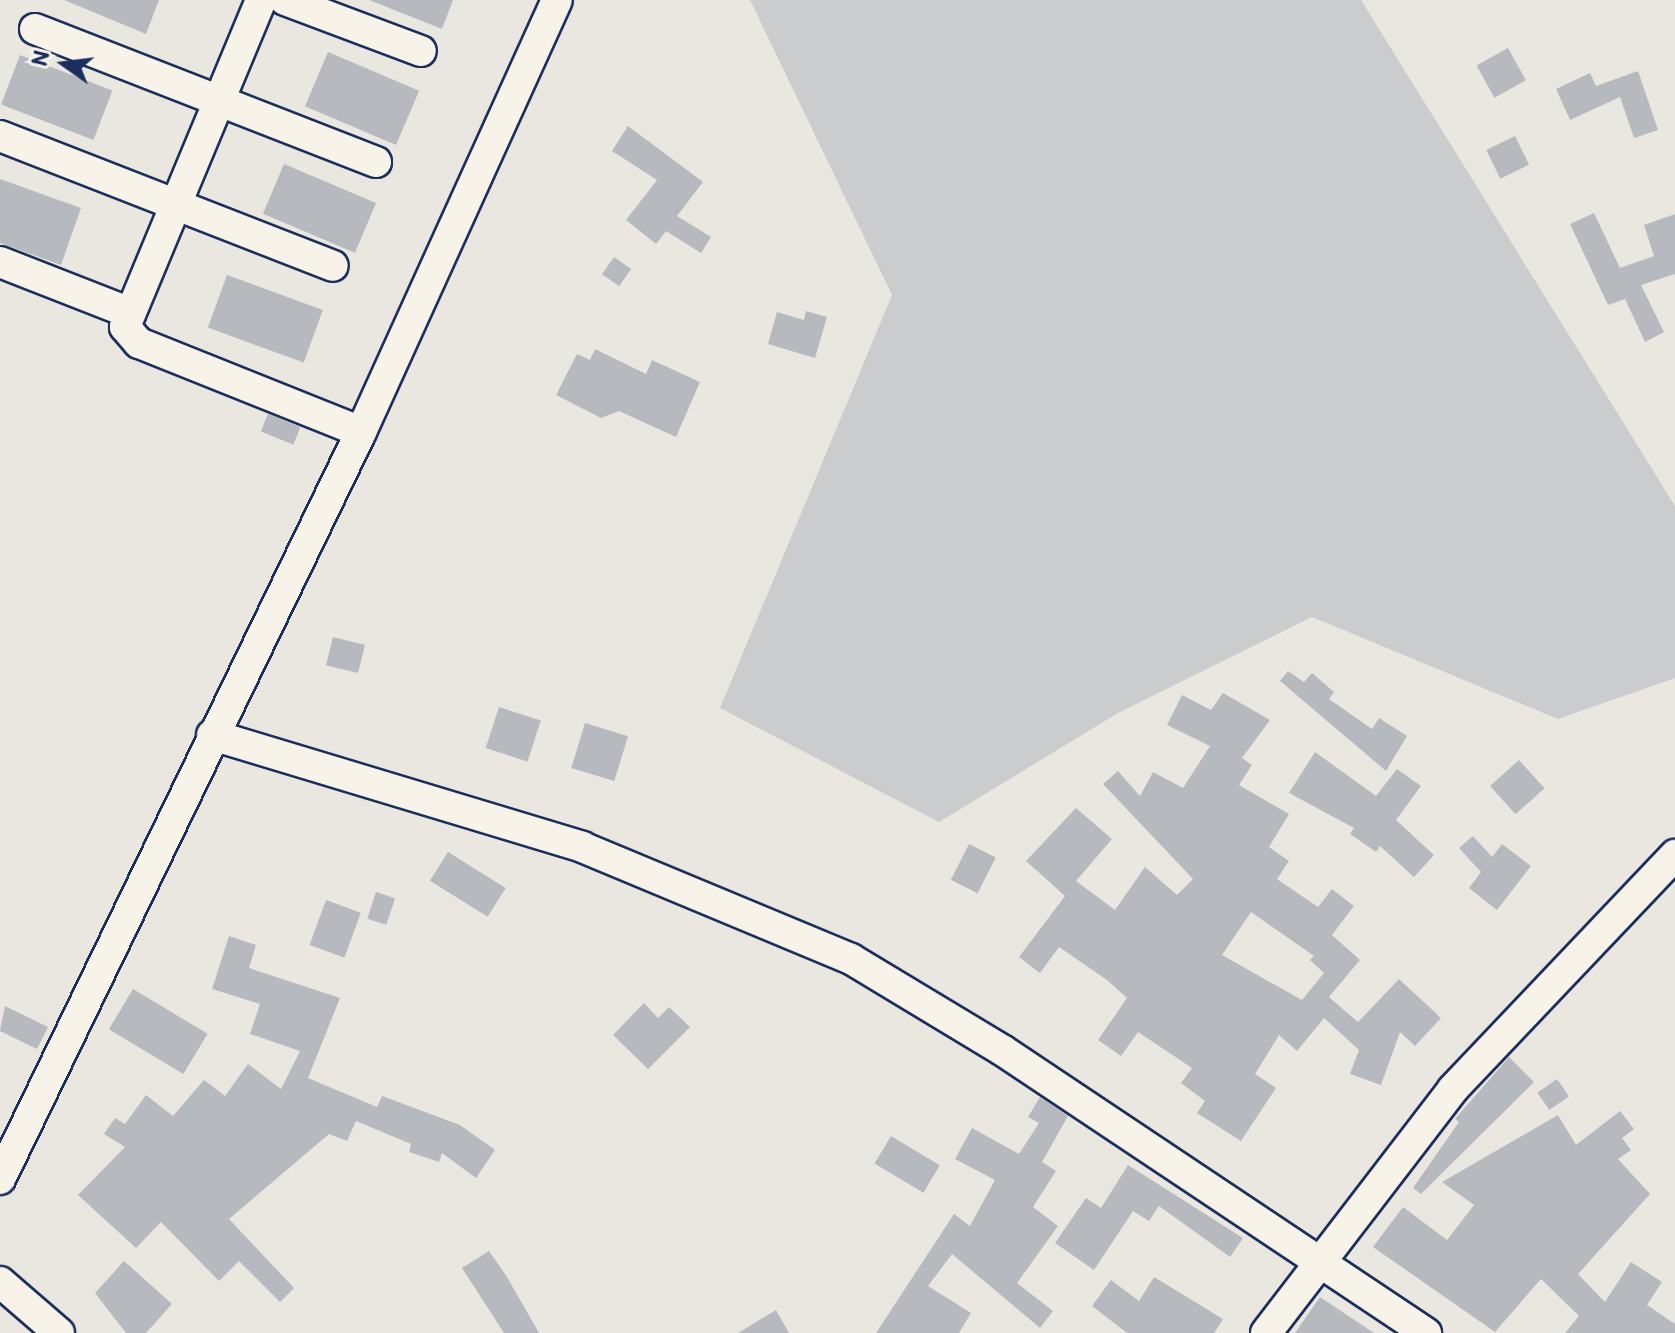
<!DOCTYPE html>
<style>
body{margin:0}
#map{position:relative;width:1675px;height:1333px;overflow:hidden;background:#eae7e0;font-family:Itim,sans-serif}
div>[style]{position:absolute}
.green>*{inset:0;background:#cbcccd}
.building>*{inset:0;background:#b6babf;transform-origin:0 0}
.roads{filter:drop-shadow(2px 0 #1b2f5e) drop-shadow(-2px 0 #1b2f5e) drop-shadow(0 2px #1b2f5e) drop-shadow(0 -2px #1b2f5e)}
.minor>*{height:30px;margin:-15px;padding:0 15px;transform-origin:15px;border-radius:15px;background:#f7f3e8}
span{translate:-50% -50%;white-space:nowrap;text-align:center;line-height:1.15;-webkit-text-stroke:8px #f7f3e8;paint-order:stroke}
.north{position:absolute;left:24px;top:24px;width:80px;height:80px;-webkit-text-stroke:6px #f7f3e8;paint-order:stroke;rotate:284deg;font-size:22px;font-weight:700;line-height:32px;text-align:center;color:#1b2f5e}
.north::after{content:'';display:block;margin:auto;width:28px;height:36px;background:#1b2f5e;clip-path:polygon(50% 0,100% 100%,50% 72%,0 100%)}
</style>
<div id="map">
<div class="green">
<i style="clip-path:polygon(750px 0,1361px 0,1675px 506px,1675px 678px,1558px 719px,1312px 617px,1118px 713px,939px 822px,720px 708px,892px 295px)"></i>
</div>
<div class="building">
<i style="clip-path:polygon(64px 0,159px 0,146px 34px)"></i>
<i style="clip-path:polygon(369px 0,453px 0,442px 29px)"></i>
<i style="left:1508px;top:48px;width:37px;height:36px;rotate:61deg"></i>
<i style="left:328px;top:52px;width:99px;height:59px;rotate:23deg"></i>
<i style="left:20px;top:55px;width:99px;height:53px;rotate:21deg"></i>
<i style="clip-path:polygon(1638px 71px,1658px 130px,1634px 138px,1620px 97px,1570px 120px,1556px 89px,1590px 73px,1596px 86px)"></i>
<i style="clip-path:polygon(628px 126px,703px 182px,677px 216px,711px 237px,701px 253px,666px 231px,656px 244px,626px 220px,657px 180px,612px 151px)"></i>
<i style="left:1515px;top:136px;width:32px;height:32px;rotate:64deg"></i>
<i style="left:284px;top:164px;width:100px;height:54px;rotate:23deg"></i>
<i style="clip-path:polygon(0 179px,81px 208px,61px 265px,0 243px)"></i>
<i style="clip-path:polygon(1594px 213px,1620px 268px,1654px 256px,1644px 225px,1675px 214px,1675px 274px,1641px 285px,1664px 332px,1645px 342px,1625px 299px,1608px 305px,1570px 224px)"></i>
<i style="left:614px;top:257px;width:21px;height:21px;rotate:35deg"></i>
<i style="left:227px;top:275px;width:102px;height:56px;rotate:20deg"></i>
<i style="clip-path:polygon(806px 311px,827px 317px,815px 358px,768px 344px,777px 312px,804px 320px)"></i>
<i style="clip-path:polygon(595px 349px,646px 374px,652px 360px,700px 382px,676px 437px,619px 411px,601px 418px,556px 395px,577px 354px,590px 360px)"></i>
<i style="left:268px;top:414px;width:35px;height:19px;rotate:22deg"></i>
<i style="left:333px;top:637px;width:33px;height:29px;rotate:14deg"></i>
<i style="clip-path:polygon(1288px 671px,1304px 682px,1312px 673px,1334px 692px,1329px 699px,1372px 729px,1379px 718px,1407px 736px,1386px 771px,1280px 681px)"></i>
<i style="clip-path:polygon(evenodd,1223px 693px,1270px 720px,1242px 758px,1252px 765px,1239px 785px,1289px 814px,1269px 847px,1289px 861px,1277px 879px,1318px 907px,1332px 889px,1354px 906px,1332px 935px,1360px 960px,1329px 997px,1358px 1022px,1399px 979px,1441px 1018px,1415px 1046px,1400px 1032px,1381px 1085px,1350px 1074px,1359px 1050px,1324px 1018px,1297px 1051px,1279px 1035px,1255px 1074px,1276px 1088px,1241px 1141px,1197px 1113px,1205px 1101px,1181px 1083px,1192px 1068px,1138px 1032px,1121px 1056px,1098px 1040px,1127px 998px,1107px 980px,1059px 947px,1040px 973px,1019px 957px,1065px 896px,1026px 861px,1076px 808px,1112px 839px,1076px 881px,1115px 910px,1145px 867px,1177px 895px,1193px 879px,1103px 784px,1118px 771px,1140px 796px,1153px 772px,1183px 788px,1210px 746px,1167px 725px,1182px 695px,1211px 710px,1223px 693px,1251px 912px,1314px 956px,1310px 960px,1324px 973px,1302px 1000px,1222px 955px,1251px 912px)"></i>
<i style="left:499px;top:707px;width:44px;height:43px;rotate:18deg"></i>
<i style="left:585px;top:723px;width:45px;height:47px;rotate:17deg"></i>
<i style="clip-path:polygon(1315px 752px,1376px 796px,1397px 769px,1421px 786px,1396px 820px,1434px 855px,1414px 877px,1380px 846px,1376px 852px,1350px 834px,1354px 828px,1289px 793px)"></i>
<i style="left:1519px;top:760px;width:38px;height:39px;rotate:48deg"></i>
<i style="clip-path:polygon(1473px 836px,1492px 857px,1502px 844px,1531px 866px,1497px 910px,1469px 888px,1481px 872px,1459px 848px)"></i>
<i style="left:969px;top:844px;width:30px;height:40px;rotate:27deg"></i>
<i style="left:448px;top:852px;width:68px;height:34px;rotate:32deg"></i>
<i style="left:376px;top:892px;width:20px;height:28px;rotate:18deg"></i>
<i style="left:326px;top:900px;width:37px;height:48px;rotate:20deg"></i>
<i style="clip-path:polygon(229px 936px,256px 945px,249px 968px,340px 998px,308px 1078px,377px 1107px,382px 1096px,460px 1125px,495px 1150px,476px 1178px,442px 1153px,439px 1162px,409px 1152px,411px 1144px,356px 1121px,347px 1141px,329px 1134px,229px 1219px,294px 1288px,280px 1302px,239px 1261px,219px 1281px,161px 1222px,136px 1248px,78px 1195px,125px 1147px,104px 1134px,115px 1118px,125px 1124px,146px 1095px,173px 1116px,204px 1080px,225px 1096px,248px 1064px,281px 1089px,300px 1051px,250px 1034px,260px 1004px,212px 989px)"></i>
<i style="left:133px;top:989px;width:87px;height:47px;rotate:31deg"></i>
<i style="clip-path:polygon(644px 1003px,658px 1018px,669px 1007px,690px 1027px,648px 1069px,613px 1035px)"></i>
<i style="clip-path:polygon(5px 1006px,48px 1027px,37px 1049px,0 1031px)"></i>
<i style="clip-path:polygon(1509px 1057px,1534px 1082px,1421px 1194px,1413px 1188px,1459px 1122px,1455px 1119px)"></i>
<i style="left:1557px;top:1079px;width:21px;height:24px;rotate:55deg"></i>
<i style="clip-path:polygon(1040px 1097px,1068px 1116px,1042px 1162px,1056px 1171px,1033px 1207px,1058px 1226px,1017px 1283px,1053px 1311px,1040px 1328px,952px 1254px,928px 1286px,971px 1313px,959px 1333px,876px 1333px,954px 1214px,970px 1226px,995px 1180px,955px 1159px,972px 1128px,1019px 1154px,1039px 1123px,1028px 1117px)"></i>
<i style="clip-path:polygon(1620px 1111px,1634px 1129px,1622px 1138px,1631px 1150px,1618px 1159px,1650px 1194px,1578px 1274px,1605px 1302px,1631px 1262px,1662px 1282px,1647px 1305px,1675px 1324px,1675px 1333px,1565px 1333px,1579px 1316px,1541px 1279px,1495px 1332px,1373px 1247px,1403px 1207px,1447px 1240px,1474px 1205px,1442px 1182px,1558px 1115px,1576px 1145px)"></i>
<i style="left:891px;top:1136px;width:57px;height:32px;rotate:31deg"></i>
<i style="clip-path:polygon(1128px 1165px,1243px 1238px,1230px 1257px,1159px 1206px,1149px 1221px,1133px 1211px,1094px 1270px,1055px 1243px,1086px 1198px,1101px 1208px)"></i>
<i style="clip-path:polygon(489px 1251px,507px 1277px,539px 1333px,504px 1333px,462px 1268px)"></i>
<i style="clip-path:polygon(124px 1261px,172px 1304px,146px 1333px,126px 1333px,95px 1293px)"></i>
<i style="clip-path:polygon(1154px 1277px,1223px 1319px,1214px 1333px,1127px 1333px,1092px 1306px,1111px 1280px,1139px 1301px)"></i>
<i style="clip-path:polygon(1320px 1297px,1374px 1333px,1295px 1333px)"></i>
<i style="clip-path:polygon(776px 1310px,789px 1333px,738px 1333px)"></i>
</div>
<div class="roads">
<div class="minor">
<i style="left:261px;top:0;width:354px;rotate:112.6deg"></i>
<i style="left:125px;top:327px;width:21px;rotate:49deg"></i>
<i style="left:139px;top:343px;width:239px;rotate:21.8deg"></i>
<i style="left:285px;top:0;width:145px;rotate:20.6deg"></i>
<i style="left:35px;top:29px;width:366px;rotate:21.3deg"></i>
<i style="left:0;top:136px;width:357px;rotate:21.3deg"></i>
<i style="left:0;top:262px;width:140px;rotate:21.4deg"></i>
<i style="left:212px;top:735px;width:387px;rotate:16.8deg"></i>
<i style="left:582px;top:847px;width:291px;rotate:22.6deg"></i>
<i style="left:851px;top:959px;width:176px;rotate:31.1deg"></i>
<i style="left:1002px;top:1050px;width:510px;rotate:33.72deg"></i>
<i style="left:0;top:1179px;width:830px;rotate:-64.21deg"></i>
<i style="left:361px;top:432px;width:474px;rotate:-65.6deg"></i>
<i style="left:0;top:1282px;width:78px;rotate:40.8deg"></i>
<i style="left:1266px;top:1333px;width:307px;rotate:-52.5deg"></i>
<i style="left:1453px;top:1089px;width:323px;rotate:-46.5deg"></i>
</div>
</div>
<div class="north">N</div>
</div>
